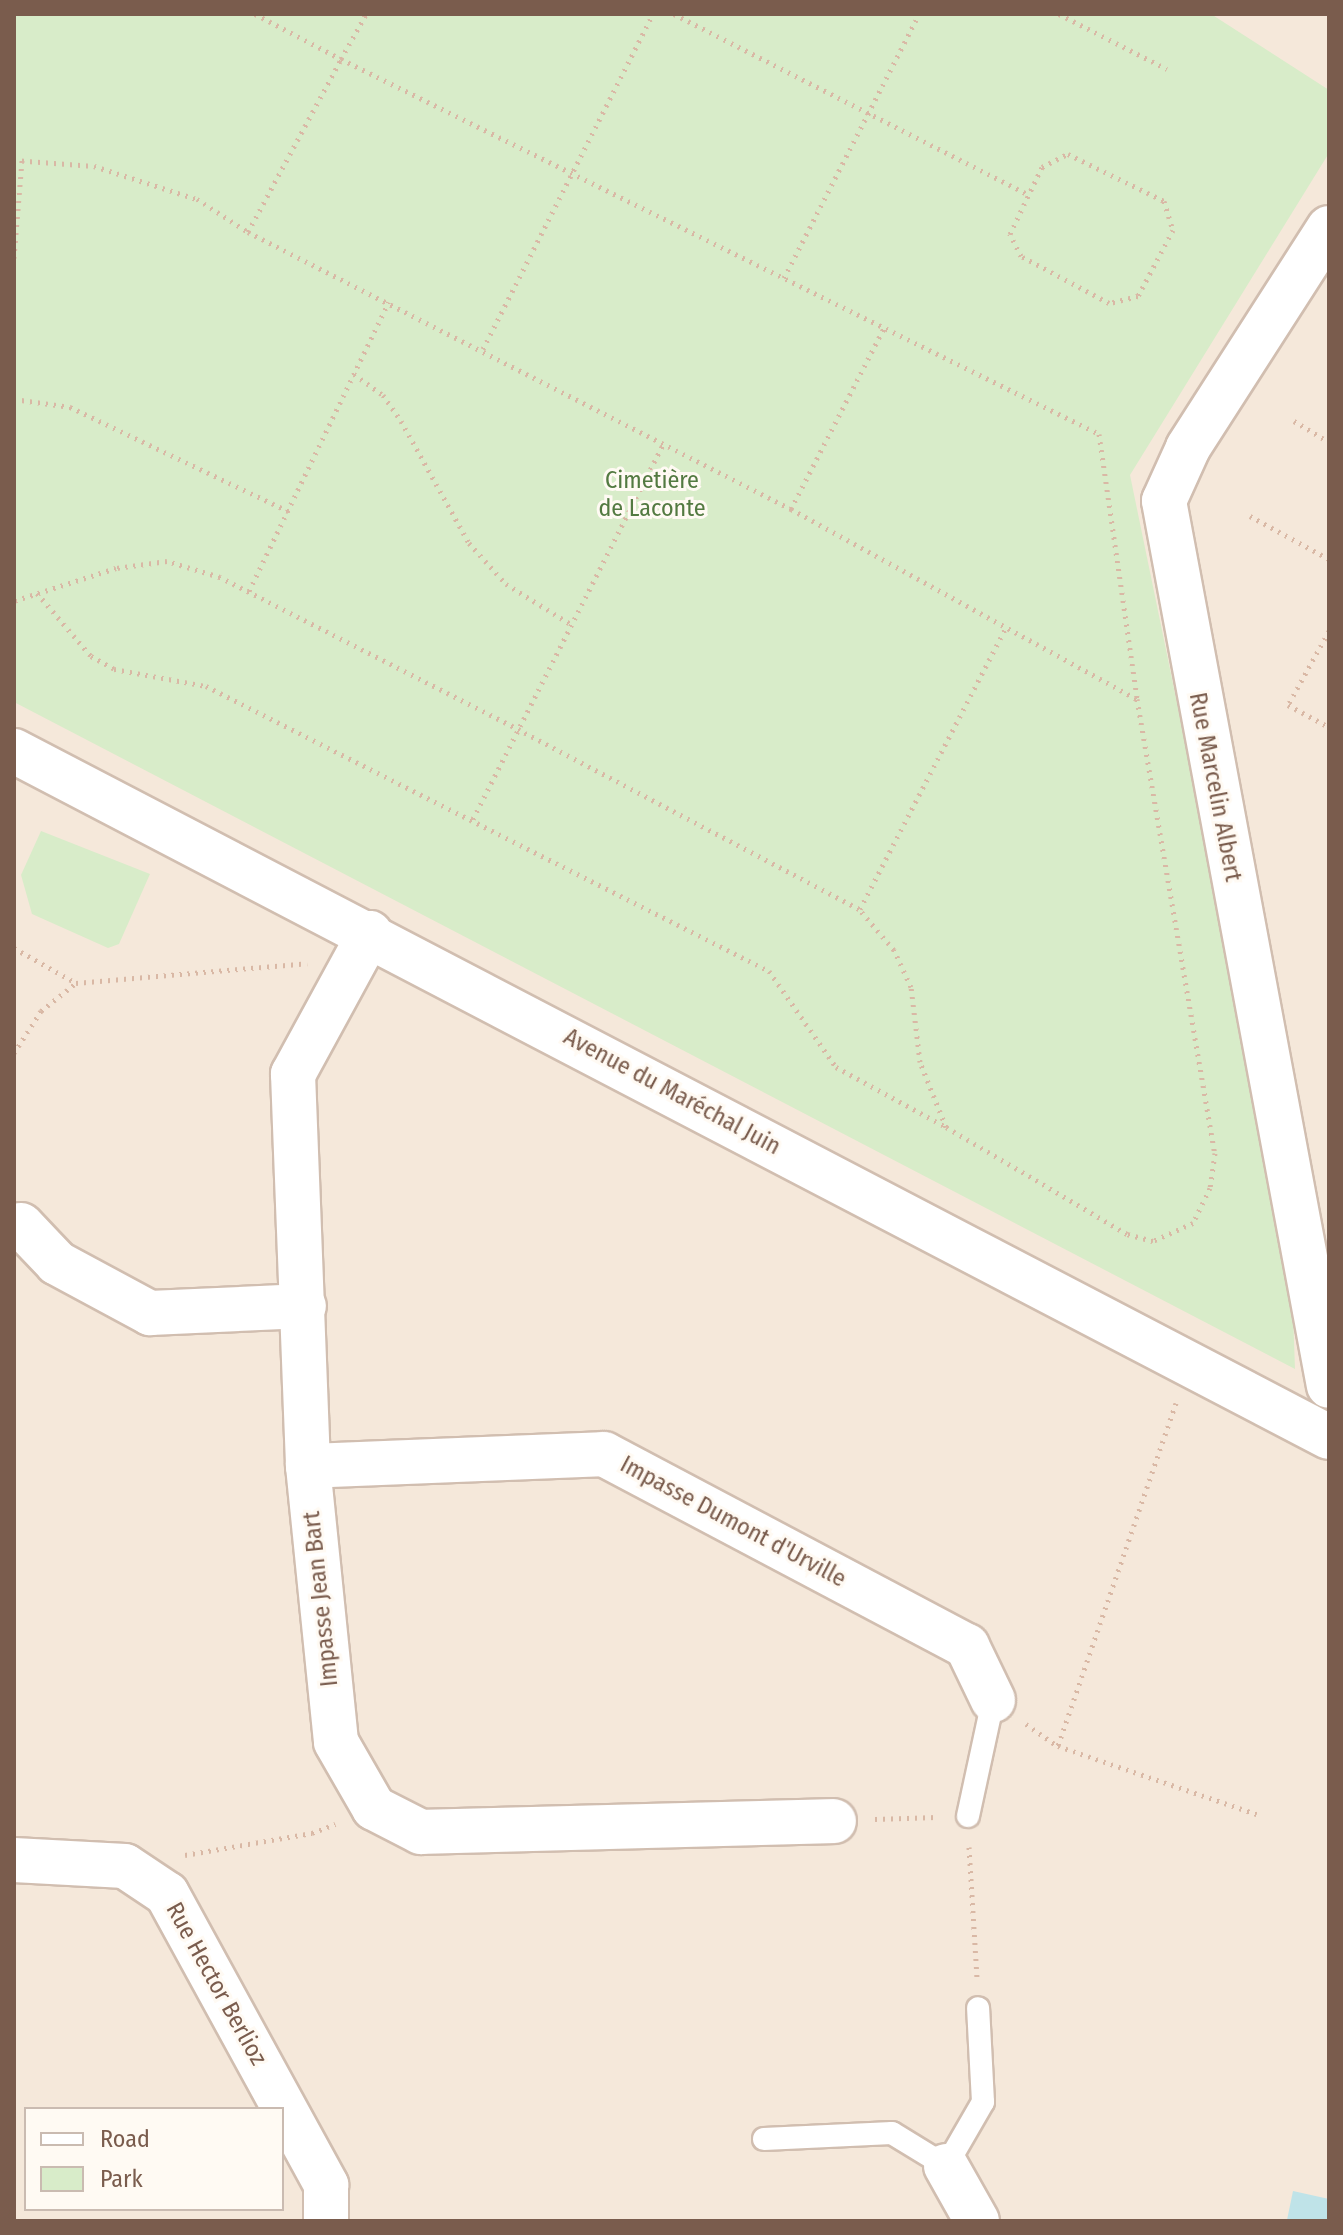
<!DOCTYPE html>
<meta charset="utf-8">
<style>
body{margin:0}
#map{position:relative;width:1343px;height:2235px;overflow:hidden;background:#fdf6ec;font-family:"Fira Sans Condensed",sans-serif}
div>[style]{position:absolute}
.residential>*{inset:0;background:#f5e8da}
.green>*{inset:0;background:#d8ecc9}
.water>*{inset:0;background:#bfe3e8}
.path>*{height:5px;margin-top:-2.5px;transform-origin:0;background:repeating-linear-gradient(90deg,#d9b8a5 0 2px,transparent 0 8px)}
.roads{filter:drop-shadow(2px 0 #d1beb0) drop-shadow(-2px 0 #d1beb0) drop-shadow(0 2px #d1beb0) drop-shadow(0 -2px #d1beb0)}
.service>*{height:22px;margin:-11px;padding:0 11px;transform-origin:11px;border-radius:11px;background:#fff}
.minor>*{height:44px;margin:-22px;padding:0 22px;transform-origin:22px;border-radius:22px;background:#fff}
span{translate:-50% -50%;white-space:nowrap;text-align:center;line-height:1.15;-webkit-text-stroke:6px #fffaf3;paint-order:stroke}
.park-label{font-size:24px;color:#537a41}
.street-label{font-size:24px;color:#7a5c4d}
.frame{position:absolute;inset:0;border:16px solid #7a5c4d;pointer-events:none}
.legend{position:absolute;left:24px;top:2107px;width:260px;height:104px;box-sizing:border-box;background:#fffaf3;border:2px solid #cabbb1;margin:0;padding:10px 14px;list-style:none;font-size:24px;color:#7a5c4d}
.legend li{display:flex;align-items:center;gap:16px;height:40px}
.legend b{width:40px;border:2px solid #cabbb1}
</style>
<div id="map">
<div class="residential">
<i style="clip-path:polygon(evenodd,14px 14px,1329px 14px,1329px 2221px,14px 2221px,14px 14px,26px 2109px,282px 2109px,282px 2209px,26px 2209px,26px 2109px)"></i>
</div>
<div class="green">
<i style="clip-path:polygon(14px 14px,1211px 14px,1329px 90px,1329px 153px,1130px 475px,1291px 1256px,1295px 1369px,14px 702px)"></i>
<i style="clip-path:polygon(41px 831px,150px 874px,119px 944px,108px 948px,32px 914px,21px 875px)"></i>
</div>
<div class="water">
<i style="clip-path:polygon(1293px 2191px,1329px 2199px,1329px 2221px,1287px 2220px)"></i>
</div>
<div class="path">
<i style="left:255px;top:14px;width:97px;rotate:27.6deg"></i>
<i style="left:341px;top:59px;width:51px;rotate:-60.9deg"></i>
<i style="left:674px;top:14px;width:398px;rotate:27deg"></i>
<i style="left:1059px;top:14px;width:121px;rotate:27deg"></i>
<i style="left:1068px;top:154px;width:107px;rotate:26.1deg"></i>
<i style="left:1164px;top:201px;width:30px;rotate:73deg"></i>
<i style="left:1173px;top:230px;width:75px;rotate:117.9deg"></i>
<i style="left:1138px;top:296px;width:30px;rotate:166deg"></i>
<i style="left:1109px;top:303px;width:100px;rotate:-151.9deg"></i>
<i style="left:1021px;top:256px;width:25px;rotate:-117deg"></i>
<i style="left:1010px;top:234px;width:74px;rotate:-64.5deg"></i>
<i style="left:1042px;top:167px;width:29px;rotate:-27deg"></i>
<i style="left:14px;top:160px;width:80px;rotate:4.3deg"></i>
<i style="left:94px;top:166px;width:108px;rotate:17.8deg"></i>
<i style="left:197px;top:199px;width:61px;rotate:32.9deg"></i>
<i style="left:248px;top:232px;width:610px;rotate:27.03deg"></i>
<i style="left:791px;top:509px;width:395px;rotate:28.8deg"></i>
<i style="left:1137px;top:699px;width:461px;rotate:80.3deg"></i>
<i style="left:1215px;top:1153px;width:35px;rotate:98deg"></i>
<i style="left:1210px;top:1188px;width:39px;rotate:116deg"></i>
<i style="left:1193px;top:1223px;width:44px;rotate:155.8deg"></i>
<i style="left:1153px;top:1241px;width:27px;rotate:-165deg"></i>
<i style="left:1127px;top:1234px;width:210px;rotate:-149.4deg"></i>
<i style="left:946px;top:1127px;width:70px;rotate:-111.8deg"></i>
<i style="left:920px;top:1062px;width:76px;rotate:-96.8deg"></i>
<i style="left:911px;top:987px;width:41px;rotate:-114.7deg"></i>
<i style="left:894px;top:950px;width:54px;rotate:-130.5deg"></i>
<i style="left:859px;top:909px;width:383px;rotate:-152.2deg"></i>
<i style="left:520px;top:730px;width:337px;rotate:-153deg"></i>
<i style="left:220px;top:577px;width:55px;rotate:-163.2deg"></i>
<i style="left:167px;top:561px;width:51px;rotate:172.2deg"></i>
<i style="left:116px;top:568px;width:107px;rotate:162.1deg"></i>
<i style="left:248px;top:232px;width:196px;rotate:-61.7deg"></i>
<i style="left:341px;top:59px;width:846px;rotate:26.32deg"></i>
<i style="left:1099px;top:434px;width:268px;rotate:81.8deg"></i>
<i style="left:14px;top:258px;width:98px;rotate:-85.3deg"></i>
<i style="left:784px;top:278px;width:297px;rotate:-62.9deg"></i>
<i style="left:483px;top:349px;width:376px;rotate:-63.1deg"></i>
<i style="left:354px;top:374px;width:36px;rotate:36deg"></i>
<i style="left:383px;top:395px;width:32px;rotate:55deg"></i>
<i style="left:401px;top:421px;width:140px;rotate:60.9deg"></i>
<i style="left:469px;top:543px;width:55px;rotate:47.9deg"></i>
<i style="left:506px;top:584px;width:78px;rotate:31.8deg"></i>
<i style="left:14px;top:399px;width:57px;rotate:8.1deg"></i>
<i style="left:70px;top:407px;width:242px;rotate:25.5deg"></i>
<i style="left:1294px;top:421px;width:41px;rotate:31deg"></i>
<i style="left:791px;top:509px;width:203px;rotate:-62.8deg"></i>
<i style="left:1250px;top:516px;width:90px;rotate:28.6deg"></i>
<i style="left:249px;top:591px;width:321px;rotate:-64.2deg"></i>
<i style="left:37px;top:593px;width:83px;rotate:49.4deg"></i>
<i style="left:91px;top:656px;width:26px;rotate:29deg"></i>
<i style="left:114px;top:669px;width:94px;rotate:10.5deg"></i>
<i style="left:206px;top:686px;width:631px;rotate:26.85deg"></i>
<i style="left:769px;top:971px;width:117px;rotate:55.1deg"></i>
<i style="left:836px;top:1067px;width:123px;rotate:28.6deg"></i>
<i style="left:1329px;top:631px;width:85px;rotate:119deg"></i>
<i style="left:1288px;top:705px;width:47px;rotate:28.2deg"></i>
<i style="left:473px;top:819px;width:423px;rotate:-63.1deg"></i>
<i style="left:860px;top:909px;width:319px;rotate:-62.6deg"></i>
<i style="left:14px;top:948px;width:71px;rotate:29.4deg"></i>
<i style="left:76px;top:983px;width:232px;rotate:-4.9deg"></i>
<i style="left:14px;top:1053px;width:50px;rotate:-57.3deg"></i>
<i style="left:41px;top:1011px;width:45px;rotate:-38.7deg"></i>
<i style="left:1176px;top:1403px;width:363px;rotate:109deg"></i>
<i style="left:1058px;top:1746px;width:210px;rotate:18.9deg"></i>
<i style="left:1026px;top:1724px;width:39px;rotate:35deg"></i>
<i style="left:875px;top:1819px;width:62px;rotate:-1.8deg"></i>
<i style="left:969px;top:1847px;width:130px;rotate:86.5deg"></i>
<i style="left:185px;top:1855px;width:129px;rotate:-9.8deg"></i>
<i style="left:312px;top:1833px;width:25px;rotate:-21deg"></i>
</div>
<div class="roads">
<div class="service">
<i style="left:968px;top:1816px;width:119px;rotate:-77.8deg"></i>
<i style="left:764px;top:2139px;width:128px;rotate:-2.7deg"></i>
<i style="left:892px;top:2133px;width:63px;rotate:31.4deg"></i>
<i style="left:946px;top:2166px;width:74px;rotate:-60deg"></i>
<i style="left:983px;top:2102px;width:94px;rotate:-93deg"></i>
</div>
<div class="minor">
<i style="left:1329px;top:228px;width:261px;rotate:122.7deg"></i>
<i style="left:1188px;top:448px;width:58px;rotate:114.4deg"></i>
<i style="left:1164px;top:501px;width:900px;rotate:79.44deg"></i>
<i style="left:14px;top:751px;width:1483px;rotate:27.55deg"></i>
<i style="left:370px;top:933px;width:161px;rotate:118.6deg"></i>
<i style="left:293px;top:1074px;width:392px;rotate:87.8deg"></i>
<i style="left:308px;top:1466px;width:277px;rotate:84.2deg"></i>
<i style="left:336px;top:1742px;width:76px;rotate:60.1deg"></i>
<i style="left:374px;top:1808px;width:53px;rotate:27.1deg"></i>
<i style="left:421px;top:1832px;width:413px;rotate:-1.5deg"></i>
<i style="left:21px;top:1225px;width:52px;rotate:46.5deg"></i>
<i style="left:57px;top:1263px;width:106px;rotate:28.3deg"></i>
<i style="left:150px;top:1313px;width:154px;rotate:-2.6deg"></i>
<i style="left:308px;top:1466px;width:296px;rotate:-2.3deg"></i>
<i style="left:604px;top:1454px;width:411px;rotate:27.9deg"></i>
<i style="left:967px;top:1646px;width:60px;rotate:64.3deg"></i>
<i style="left:14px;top:1860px;width:111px;rotate:3.1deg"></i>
<i style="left:125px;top:1866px;width:50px;rotate:33.7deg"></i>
<i style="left:167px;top:1894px;width:332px;rotate:61.3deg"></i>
<i style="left:326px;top:2185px;width:36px;rotate:90deg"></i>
<i style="left:946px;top:2166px;width:63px;rotate:60.6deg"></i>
</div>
</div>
<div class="park-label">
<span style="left:652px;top:495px">Cimetière<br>de Laconte</span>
</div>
<div class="street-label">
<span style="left:1215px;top:787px;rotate:79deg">Rue Marcelin Albert</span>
<span style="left:672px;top:1092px;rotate:28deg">Avenue du Maréchal Juin</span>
<span style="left:733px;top:1522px;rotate:28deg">Impasse Dumont d'Urville</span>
<span style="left:321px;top:1599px;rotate:-96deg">Impasse Jean Bart</span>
<span style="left:216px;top:1984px;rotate:61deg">Rue Hector Berlioz</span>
</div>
<div class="frame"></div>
<ul class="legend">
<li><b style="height:10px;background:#fff"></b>Road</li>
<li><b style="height:22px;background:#d8ecc9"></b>Park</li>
</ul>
</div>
